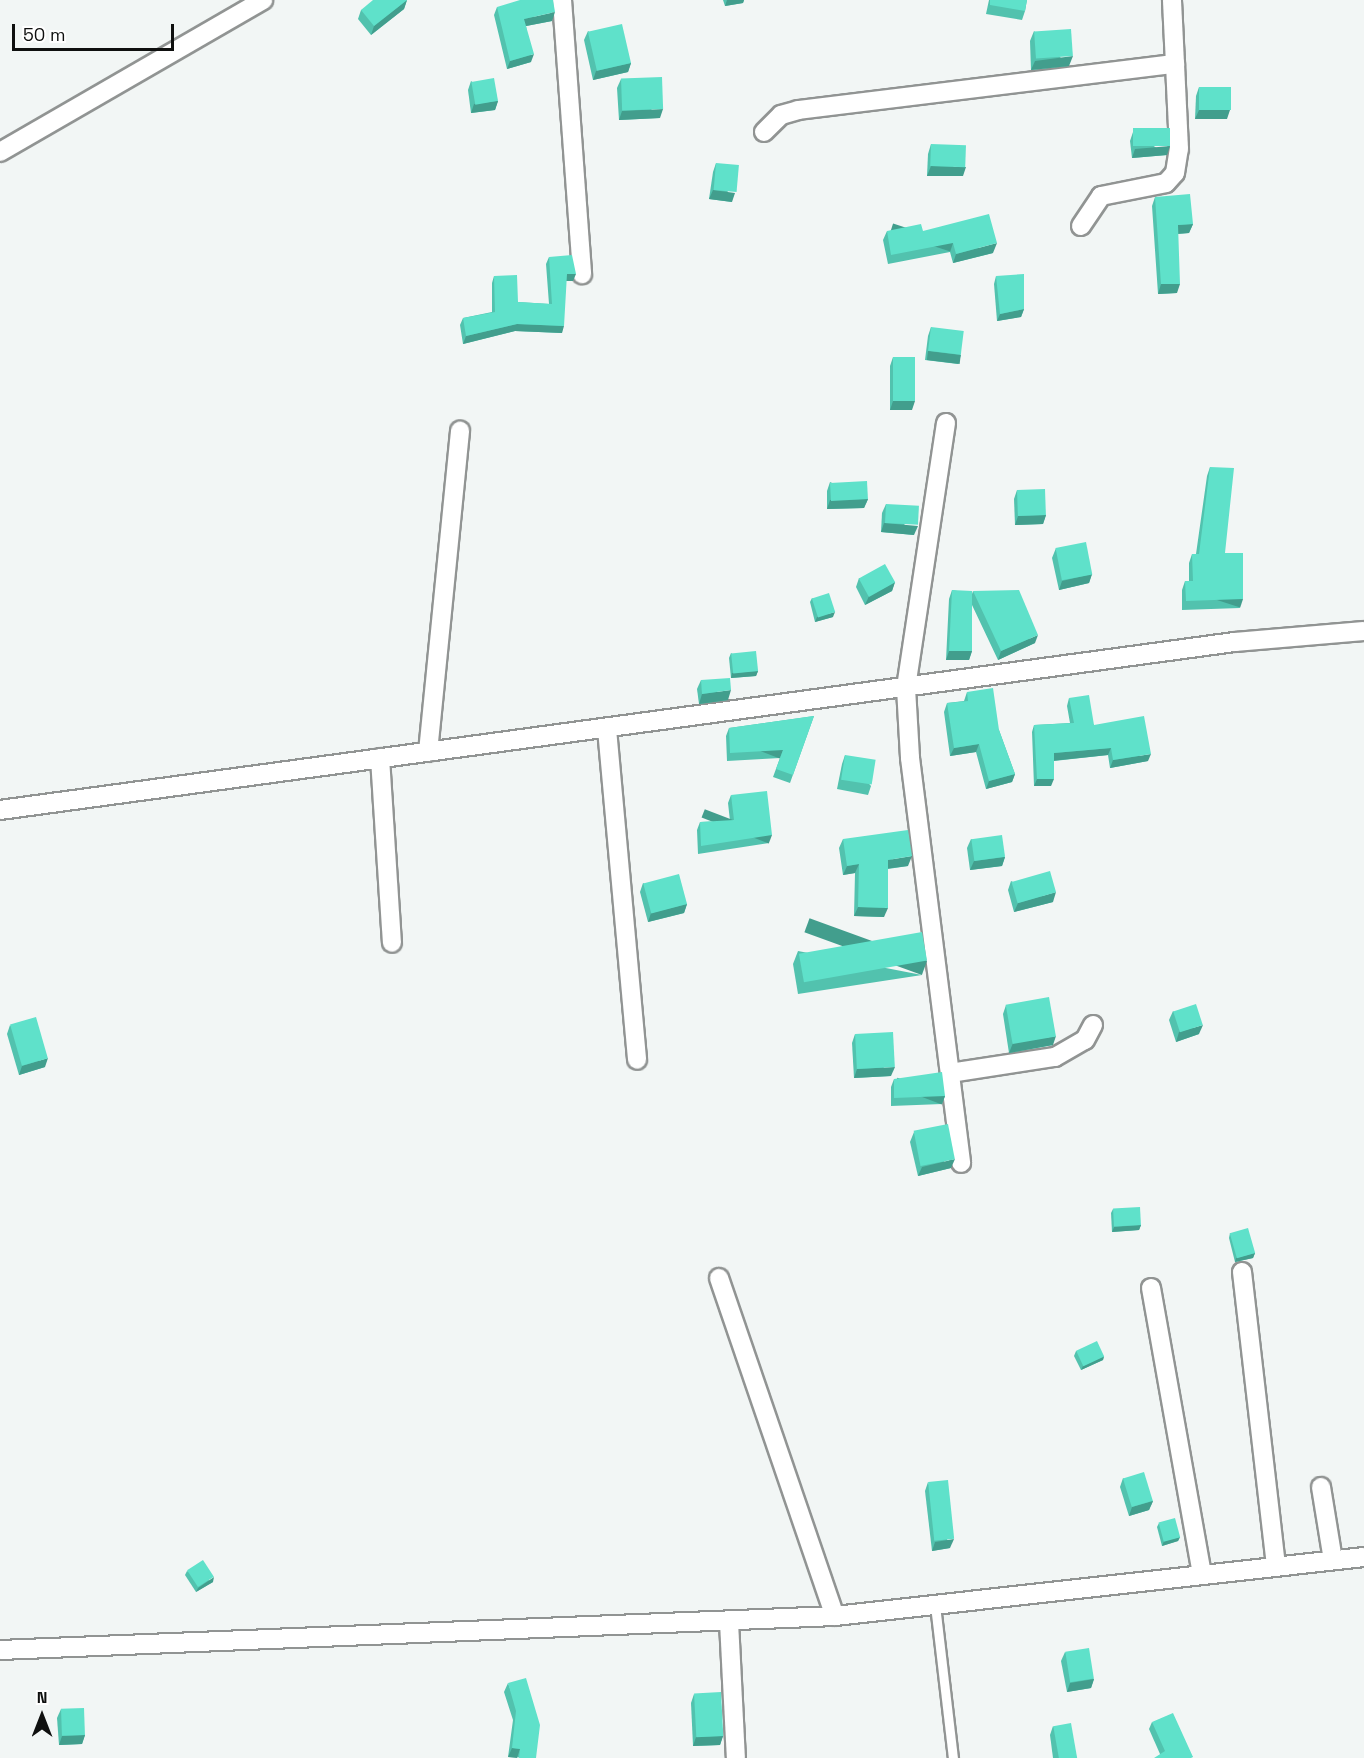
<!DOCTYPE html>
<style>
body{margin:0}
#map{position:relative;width:1364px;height:1758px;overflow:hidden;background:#f2f6f5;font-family:"Space Grotesk",sans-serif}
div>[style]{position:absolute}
.roads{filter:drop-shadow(2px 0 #919493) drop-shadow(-2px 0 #919493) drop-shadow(0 2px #919493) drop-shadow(0 -2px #919493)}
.service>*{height:9px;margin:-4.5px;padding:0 4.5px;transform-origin:4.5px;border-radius:4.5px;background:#fff}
.minor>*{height:18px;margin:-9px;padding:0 9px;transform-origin:9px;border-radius:9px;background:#fff}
.wall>*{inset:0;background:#52c2ae}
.shaded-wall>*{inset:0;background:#429e8d;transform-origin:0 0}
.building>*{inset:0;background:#5fe1ca;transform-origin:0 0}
span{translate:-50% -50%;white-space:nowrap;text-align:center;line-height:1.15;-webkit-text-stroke:4.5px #fff;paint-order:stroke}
.north{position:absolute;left:12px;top:1686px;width:60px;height:60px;-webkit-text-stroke:4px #fff;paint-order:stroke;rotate:0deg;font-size:16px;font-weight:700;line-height:24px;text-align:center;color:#0f100f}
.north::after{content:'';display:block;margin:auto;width:21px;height:27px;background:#0f100f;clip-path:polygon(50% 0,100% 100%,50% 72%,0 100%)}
.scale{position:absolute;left:12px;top:24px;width:162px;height:27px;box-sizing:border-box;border:3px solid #0f100f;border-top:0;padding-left:8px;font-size:18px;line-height:21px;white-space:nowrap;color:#0f100f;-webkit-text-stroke:4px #fff;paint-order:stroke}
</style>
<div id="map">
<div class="roads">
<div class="service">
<i style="left:935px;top:1605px;width:154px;rotate:83.3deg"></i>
</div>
<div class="minor">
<i style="left:562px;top:0;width:275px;rotate:85.8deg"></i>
<i style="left:764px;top:132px;width:24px;rotate:-45deg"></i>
<i style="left:781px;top:115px;width:18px;rotate:-16deg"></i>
<i style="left:798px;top:110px;width:380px;rotate:-7deg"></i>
<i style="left:0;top:152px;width:304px;rotate:-30deg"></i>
<i style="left:1081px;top:226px;width:36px;rotate:-56deg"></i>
<i style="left:1101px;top:196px;width:66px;rotate:-11.3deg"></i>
<i style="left:1166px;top:183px;width:13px;rotate:-48deg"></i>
<i style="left:1175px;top:173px;width:24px;rotate:-81deg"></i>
<i style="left:1179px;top:149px;width:149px;rotate:-92.7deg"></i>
<i style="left:946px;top:423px;width:268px;rotate:98.6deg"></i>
<i style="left:906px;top:688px;width:70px;rotate:86.7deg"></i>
<i style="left:910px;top:758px;width:408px;rotate:82.8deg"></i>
<i style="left:607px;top:729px;width:332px;rotate:84.8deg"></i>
<i style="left:428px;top:752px;width:323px;rotate:-84.3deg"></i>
<i style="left:380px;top:758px;width:185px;rotate:86.3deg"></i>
<i style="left:0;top:810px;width:1246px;rotate:-7.75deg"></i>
<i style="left:1235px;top:642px;width:129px;rotate:-4.9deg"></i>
<i style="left:950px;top:1073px;width:106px;rotate:-8.7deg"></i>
<i style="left:1055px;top:1057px;width:34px;rotate:-30deg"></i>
<i style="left:1085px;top:1040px;width:17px;rotate:-62deg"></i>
<i style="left:1242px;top:1272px;width:296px;rotate:83.4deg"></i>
<i style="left:719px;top:1278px;width:357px;rotate:71.1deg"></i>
<i style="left:1151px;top:1288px;width:291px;rotate:79.9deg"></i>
<i style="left:1321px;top:1487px;width:74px;rotate:80.7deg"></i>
<i style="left:729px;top:1622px;width:136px;rotate:87.1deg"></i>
<i style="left:0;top:1650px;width:836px;rotate:-2.33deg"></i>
<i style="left:835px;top:1616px;width:532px;rotate:-6.36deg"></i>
</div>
</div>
<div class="wall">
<i style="clip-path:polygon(407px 0,404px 9px,371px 35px,358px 19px,361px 10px)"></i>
<i style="clip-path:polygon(723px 0,744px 0,743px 3px,725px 6px)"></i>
<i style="clip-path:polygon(989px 0,1027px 0,1025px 11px,1022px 20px,986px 14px)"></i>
<i style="clip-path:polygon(497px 7px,552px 21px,526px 26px,531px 62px,507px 69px,494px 15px)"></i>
<i style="clip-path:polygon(588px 31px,631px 63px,628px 72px,593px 80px,584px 40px)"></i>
<i style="clip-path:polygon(1034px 31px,1069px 66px,1031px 70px,1030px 41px)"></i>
<i style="clip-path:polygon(621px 79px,660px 118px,619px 120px,617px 88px)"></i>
<i style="clip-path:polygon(471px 81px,498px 101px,495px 110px,471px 113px,468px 90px)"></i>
<i style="clip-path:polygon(1199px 87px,1227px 119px,1195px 119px,1196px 96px)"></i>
<i style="clip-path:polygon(1133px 132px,1167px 155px,1132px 158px,1130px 141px)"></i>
<i style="clip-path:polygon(931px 144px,963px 176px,927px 176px,928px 154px)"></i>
<i style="clip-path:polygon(716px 163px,732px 202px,709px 199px,713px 172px)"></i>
<i style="clip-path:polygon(1155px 197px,1193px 224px,1189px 233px,1178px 234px,1177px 293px,1158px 294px,1152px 206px)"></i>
<i style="clip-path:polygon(887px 231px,923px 231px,993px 253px,953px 263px,950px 252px,888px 264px,883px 240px)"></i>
<i style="clip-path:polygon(549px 257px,573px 281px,566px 281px,562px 333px,515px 331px,463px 344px,460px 325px,463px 318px,492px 312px,492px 283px,494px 276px,518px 302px,549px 304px,546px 264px)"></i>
<i style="clip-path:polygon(996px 276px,1024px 309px,1021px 317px,997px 321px,994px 284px)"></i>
<i style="clip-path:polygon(931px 327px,961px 355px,958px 364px,925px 360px,928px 336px)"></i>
<i style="clip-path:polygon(893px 357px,912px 410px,890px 410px,890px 366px)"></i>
<i style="clip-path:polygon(1210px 467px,1225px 553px,1240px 608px,1182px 610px,1182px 590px,1185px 581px,1189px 581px,1189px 563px,1192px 554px,1196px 554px,1207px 476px)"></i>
<i style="clip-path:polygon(830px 482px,868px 499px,864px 508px,827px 509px,827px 491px)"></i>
<i style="clip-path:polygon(1017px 490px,1046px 515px,1043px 524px,1015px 525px,1014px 499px)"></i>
<i style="clip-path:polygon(886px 504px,914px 535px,881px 532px,882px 513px)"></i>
<i style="clip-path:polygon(1056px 548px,1092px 574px,1089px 583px,1059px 590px,1052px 558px)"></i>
<i style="clip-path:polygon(859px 578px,895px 582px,892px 591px,865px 605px,856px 587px)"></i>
<i style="clip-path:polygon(952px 590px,972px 594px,973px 591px,1035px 643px,998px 660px,972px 605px,972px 651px,969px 660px,946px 660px,949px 599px)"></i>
<i style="clip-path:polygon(812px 598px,833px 617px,815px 622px,810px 602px)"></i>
<i style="clip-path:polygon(731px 653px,758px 671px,756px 676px,731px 678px,729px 658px)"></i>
<i style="clip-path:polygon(701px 680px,728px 700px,699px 704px,697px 689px)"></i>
<i style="clip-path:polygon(967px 692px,999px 730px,1015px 774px,1012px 782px,986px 789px,976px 752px,950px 756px,944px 712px,947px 703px,964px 701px)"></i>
<i style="clip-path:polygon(1069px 698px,1094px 725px,1148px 761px,1110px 768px,1108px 755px,1054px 761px,1051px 786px,1034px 786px,1032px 732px,1034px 725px,1070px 723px,1067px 706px)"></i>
<i style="clip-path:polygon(814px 716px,790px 783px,773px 777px,780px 758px,727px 761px,726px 736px,729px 728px)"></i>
<i style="clip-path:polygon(845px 755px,871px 786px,868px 795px,837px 789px,842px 764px)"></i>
<i style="clip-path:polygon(731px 795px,769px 843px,698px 854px,697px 830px,700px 822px,730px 821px,728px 803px)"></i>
<i style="clip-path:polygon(843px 839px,908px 866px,888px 869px,884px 917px,854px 916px,855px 873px,843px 875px,839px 848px)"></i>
<i style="clip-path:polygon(971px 839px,1005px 857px,1002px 866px,970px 870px,967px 848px)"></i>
<i style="clip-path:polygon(1011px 881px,1053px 902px,1014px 912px,1008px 890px)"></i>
<i style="clip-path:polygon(643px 883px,687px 904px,684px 913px,648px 922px,640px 892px)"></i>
<i style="clip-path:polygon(798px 951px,922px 975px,798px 994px,793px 964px)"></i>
<i style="clip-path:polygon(1006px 1005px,1053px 1045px,1009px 1053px,1003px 1014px)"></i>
<i style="clip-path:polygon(1173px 1011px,1199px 1034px,1176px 1042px,1169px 1020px)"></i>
<i style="clip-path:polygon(10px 1025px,45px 1067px,19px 1075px,7px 1034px)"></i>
<i style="clip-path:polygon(855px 1034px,891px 1076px,854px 1078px,852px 1043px)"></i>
<i style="clip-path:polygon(894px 1079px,945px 1096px,942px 1104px,891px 1106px,891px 1087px)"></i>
<i style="clip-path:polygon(914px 1132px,951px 1168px,918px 1176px,910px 1142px)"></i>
<i style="clip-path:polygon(1113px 1209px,1141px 1225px,1139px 1230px,1112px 1232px,1111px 1213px)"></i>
<i style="clip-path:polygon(1230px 1233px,1255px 1253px,1253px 1258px,1235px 1262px,1229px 1238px)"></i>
<i style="clip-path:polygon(1076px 1351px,1104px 1356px,1103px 1360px,1081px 1370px,1074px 1356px)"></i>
<i style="clip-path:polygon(1123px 1478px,1153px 1501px,1149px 1510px,1129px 1516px,1120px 1487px)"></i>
<i style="clip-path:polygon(928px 1482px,950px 1548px,932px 1551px,925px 1491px)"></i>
<i style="clip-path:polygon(1159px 1523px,1180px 1537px,1178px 1541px,1162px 1546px,1157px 1527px)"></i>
<i style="clip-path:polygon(187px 1571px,213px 1582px,196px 1592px,185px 1575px)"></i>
<i style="clip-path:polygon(1065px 1652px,1094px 1679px,1091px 1688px,1067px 1692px,1061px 1661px)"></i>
<i style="clip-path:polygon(508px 1683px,536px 1758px,508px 1757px,513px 1720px,504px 1692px)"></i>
<i style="clip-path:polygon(694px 1694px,723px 1736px,720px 1745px,693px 1746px,691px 1703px)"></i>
<i style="clip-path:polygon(61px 1709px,85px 1735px,82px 1744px,59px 1745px,57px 1718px)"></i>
<i style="clip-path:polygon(1152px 1722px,1193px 1757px,1160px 1754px,1149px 1729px)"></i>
<i style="clip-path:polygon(1053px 1726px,1077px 1758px,1053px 1758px,1050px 1735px)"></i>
</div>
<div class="shaded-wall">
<i style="clip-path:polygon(407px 0,404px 9px,371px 35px,374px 26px)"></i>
<i style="clip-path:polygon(727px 0,744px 0,743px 3px,725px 6px)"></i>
<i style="clip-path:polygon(555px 12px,552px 21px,521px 27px,524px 19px)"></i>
<i style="clip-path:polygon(534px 54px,531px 62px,507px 69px,510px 61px)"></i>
<i style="clip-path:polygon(1073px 56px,1069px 66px,1031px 70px,1035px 61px)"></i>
<i style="clip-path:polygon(631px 63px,628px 72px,593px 80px,596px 71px)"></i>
<i style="clip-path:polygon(498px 101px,495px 110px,471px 113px,474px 104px)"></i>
<i style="clip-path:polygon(663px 109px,660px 118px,619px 120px,622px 111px)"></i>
<i style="clip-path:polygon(1199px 110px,1230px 110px,1227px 119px,1195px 119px)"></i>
<i style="clip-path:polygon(1170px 146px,1167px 155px,1132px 158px,1135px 149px)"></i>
<i style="clip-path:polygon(931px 166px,966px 167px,963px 176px,927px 176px)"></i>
<i style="clip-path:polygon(713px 190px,735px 193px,732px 202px,709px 199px)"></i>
<i style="clip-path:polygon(1193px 224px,1189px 233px,1175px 234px,1178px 225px)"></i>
<i style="left:953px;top:243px;width:9px;height:63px;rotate:108deg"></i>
<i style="clip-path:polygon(997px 243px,993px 253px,953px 263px,956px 254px)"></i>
<i style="clip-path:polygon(567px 274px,576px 274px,573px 281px,564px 281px)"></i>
<i style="clip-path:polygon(1161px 284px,1180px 284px,1177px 293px,1158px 294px)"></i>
<i style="clip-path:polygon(1024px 309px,1021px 317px,997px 321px,1000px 314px)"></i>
<i style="clip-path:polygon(517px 324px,564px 326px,562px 333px,515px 331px,463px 344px,466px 336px)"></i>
<i style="left:928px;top:351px;width:33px;height:9px;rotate:7deg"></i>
<i style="clip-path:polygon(893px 401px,915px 401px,912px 410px,890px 410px)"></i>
<i style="clip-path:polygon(868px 499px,864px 508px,827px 509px,830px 500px)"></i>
<i style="clip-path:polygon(1046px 515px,1043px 524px,1015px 525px,1018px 516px)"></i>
<i style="clip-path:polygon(884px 523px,918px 526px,914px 535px,881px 532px)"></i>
<i style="clip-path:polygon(1092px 574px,1089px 583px,1059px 590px,1062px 581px)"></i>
<i style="clip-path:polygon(895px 582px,892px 591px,865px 605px,869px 596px)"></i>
<i style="left:1243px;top:599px;width:9px;height:57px;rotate:108deg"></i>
<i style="clip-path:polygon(835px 612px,833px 617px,815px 622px,817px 617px)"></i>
<i style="clip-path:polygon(1038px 635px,1035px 643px,998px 660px,1001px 651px)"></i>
<i style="clip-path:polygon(949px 651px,972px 651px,969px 660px,946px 660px)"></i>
<i style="clip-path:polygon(758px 671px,756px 676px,731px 678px,732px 673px)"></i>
<i style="clip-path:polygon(731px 690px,728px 700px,699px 704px,702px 694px)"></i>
<i style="clip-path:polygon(979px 744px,976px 752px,950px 756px,954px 748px)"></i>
<i style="clip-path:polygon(1111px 748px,1108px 755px,1051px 761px,1054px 753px)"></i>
<i style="left:783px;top:750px;width:9px;height:53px;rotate:111deg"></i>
<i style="clip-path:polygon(1151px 754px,1148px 761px,1110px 768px,1113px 760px)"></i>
<i style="clip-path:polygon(1015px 774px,1012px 782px,986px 789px,989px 781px)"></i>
<i style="clip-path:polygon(1037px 779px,1054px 779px,1051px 786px,1034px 786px)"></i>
<i style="left:772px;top:835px;width:9px;height:72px;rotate:111deg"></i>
<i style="clip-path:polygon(912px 856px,908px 866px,884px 869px,888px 860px)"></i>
<i style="clip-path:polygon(1005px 857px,1002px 866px,970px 870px,974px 861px)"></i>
<i style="clip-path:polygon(859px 864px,855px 873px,843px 875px,847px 866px)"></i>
<i style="clip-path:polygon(1056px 892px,1053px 902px,1014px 912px,1018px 903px)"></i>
<i style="clip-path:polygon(687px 904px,684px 913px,648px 922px,651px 913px)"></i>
<i style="clip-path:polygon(858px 907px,888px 908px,884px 917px,854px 916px)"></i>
<i style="left:927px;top:961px;width:15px;height:125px;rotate:110deg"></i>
<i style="clip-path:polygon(1203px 1025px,1199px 1034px,1176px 1042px,1179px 1032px)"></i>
<i style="clip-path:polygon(1056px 1036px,1053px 1045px,1009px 1053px,1013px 1043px)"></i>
<i style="clip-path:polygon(48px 1058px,45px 1067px,19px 1075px,22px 1066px)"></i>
<i style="clip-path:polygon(895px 1067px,891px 1076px,854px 1078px,857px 1069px)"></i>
<i style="left:945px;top:1096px;width:9px;height:51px;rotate:111deg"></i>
<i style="clip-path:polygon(955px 1159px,951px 1168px,918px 1176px,922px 1167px)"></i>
<i style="clip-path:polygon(1141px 1225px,1139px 1230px,1112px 1232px,1114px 1227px)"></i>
<i style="clip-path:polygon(1255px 1253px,1253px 1258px,1235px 1262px,1236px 1258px)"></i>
<i style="clip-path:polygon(1104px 1356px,1103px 1360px,1081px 1370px,1083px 1366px)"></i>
<i style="clip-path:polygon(1153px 1501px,1149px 1510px,1129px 1516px,1132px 1507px)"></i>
<i style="clip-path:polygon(1180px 1537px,1178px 1541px,1162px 1546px,1164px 1541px)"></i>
<i style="clip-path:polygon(954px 1539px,950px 1548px,932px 1551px,935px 1542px)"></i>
<i style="clip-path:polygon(214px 1577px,213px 1582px,196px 1592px,198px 1588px)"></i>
<i style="clip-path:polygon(1094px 1679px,1091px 1688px,1067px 1692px,1070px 1683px)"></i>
<i style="clip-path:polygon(85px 1735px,82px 1744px,59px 1745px,62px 1736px)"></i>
<i style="clip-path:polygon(723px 1736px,720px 1745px,693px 1746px,696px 1737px)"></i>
<i style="clip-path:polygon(512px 1748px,520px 1749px,517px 1758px,508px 1757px)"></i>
</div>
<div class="building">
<i style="clip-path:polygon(373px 0,407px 0,374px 26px,361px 10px)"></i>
<i style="clip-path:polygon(520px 0,553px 0,555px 12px,524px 19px,534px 54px,510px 61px,497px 7px)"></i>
<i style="clip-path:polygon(990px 0,1027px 0,1025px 11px,990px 5px)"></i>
<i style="left:622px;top:24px;width:40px;height:35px;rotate:77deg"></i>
<i style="left:1071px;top:29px;width:27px;height:37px;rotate:86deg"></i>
<i style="left:662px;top:77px;width:32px;height:41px;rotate:88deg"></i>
<i style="left:494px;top:78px;width:23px;height:23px;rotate:80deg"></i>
<i style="left:1199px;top:87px;width:32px;height:23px"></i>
<i style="left:1170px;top:128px;width:18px;height:37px;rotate:90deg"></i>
<i style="left:931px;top:144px;width:35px;height:22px;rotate:2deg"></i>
<i style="left:716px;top:163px;width:23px;height:27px;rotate:5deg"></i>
<i style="clip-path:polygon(1190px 194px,1193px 224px,1178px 225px,1180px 284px,1161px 284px,1155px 197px)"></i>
<i style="clip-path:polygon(989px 214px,997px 243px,956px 254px,953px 243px,891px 255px,887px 231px,921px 224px,923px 231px)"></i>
<i style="clip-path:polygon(572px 255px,576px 274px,567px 274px,564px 326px,517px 324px,466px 336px,463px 318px,495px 312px,494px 276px,517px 275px,518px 302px,552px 304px,549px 257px)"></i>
<i style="clip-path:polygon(1024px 274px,1024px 309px,1000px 314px,996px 276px)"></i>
<i style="left:931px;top:327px;width:33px;height:24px;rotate:7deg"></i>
<i style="left:893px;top:357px;width:22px;height:44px"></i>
<i style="clip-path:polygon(1210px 467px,1234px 468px,1225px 553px,1243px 553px,1243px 599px,1186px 601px,1185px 581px,1193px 581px,1192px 554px,1199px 554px)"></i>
<i style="left:867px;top:481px;width:18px;height:37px;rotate:87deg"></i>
<i style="left:1045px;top:489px;width:26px;height:28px;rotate:88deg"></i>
<i style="left:886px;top:504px;width:33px;height:19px;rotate:3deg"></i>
<i style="left:1086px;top:542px;width:33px;height:31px;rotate:79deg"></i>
<i style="left:885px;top:564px;width:21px;height:30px;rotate:61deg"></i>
<i style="clip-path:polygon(952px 590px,972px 591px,972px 651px,949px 651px)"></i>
<i style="clip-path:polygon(1019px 590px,1038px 635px,1001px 651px,973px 591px)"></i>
<i style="left:829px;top:593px;width:20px;height:18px;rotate:72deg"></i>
<i style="left:756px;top:651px;width:20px;height:25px;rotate:84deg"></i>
<i style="clip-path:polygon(730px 678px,731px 690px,702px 694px,701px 680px)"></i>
<i style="clip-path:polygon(993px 688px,999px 730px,1015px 774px,989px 781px,979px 744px,954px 748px,947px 703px,968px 701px,967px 692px)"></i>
<i style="clip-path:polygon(1089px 695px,1094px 725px,1144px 716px,1151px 754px,1113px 760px,1111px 748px,1054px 753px,1054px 779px,1037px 779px,1034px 725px,1074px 723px,1069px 698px)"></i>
<i style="clip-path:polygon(814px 716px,793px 775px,776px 769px,783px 750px,730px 753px,729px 728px)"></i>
<i style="left:845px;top:755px;width:31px;height:25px;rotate:9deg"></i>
<i style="clip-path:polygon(767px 791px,772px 835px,701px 846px,700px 822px,734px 820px,731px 795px)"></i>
<i style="clip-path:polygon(908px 830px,912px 856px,888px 860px,888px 908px,858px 907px,859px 864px,847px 866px,843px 839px)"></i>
<i style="left:1002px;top:835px;width:22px;height:31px;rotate:82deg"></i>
<i style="left:1050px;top:871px;width:22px;height:40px;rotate:74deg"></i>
<i style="left:679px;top:874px;width:31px;height:37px;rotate:75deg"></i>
<i style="left:922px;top:932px;width:29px;height:125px;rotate:80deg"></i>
<i style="left:1049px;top:997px;width:40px;height:44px;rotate:80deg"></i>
<i style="left:1196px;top:1004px;width:22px;height:24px;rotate:72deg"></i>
<i style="left:36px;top:1017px;width:43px;height:27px;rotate:74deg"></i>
<i style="left:893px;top:1032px;width:35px;height:38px;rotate:87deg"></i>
<i style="clip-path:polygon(942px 1072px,945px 1096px,894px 1098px,894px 1079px)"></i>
<i style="left:948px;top:1124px;width:36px;height:35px;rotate:79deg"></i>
<i style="left:1140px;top:1207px;width:18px;height:27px;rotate:87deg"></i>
<i style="left:1248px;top:1228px;width:26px;height:19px;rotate:74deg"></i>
<i style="left:1097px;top:1341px;width:17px;height:23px;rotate:65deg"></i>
<i style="left:1144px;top:1472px;width:30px;height:22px;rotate:73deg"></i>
<i style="left:948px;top:1480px;width:59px;height:20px;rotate:84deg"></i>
<i style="left:1175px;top:1518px;width:20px;height:17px;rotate:75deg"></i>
<i style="left:203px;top:1560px;width:20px;height:19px;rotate:57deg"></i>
<i style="left:1089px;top:1648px;width:31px;height:24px;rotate:81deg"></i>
<i style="clip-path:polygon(526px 1678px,540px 1725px,536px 1758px,519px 1758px,520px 1749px,512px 1748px,516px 1711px,508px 1683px)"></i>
<i style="left:721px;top:1692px;width:44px;height:27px;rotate:87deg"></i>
<i style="left:84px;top:1708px;width:27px;height:23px;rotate:88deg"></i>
<i style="clip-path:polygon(1173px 1713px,1193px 1757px,1191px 1758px,1154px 1758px,1165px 1751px,1152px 1722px)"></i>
<i style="left:1071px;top:1723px;width:36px;height:18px;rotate:80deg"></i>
</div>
<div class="north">N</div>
<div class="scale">50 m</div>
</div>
